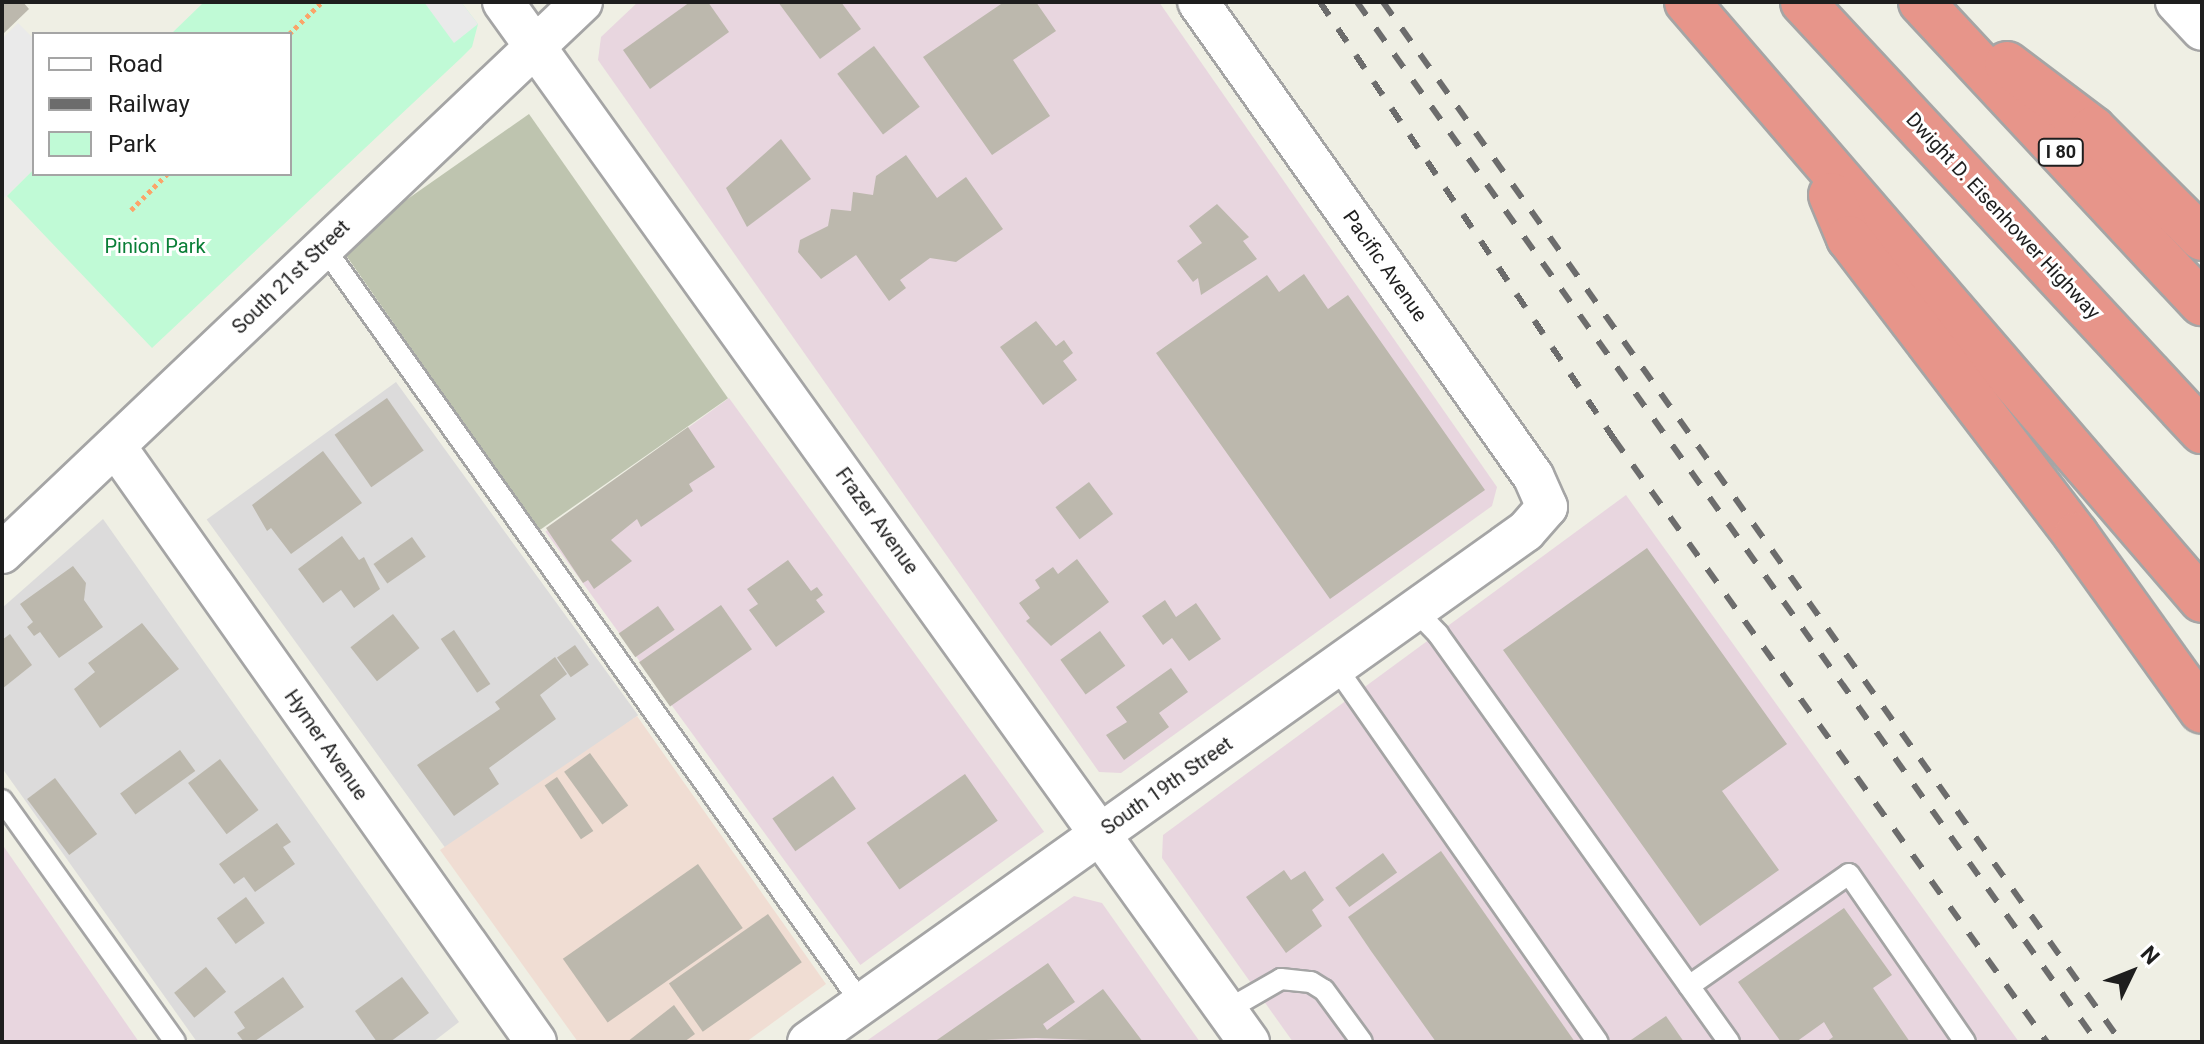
<!DOCTYPE html>
<style>
body{margin:0}
#map{position:relative;width:2204px;height:1044px;overflow:hidden;background:#efefe4;font-family:Roboto,sans-serif}
div>[style]{position:absolute}
.residential>*{inset:0;background:#dcdbdb;transform-origin:0 0}
.commercial>*{inset:0;background:#f0ddd3}
.industrial>*{inset:0;background:#e8d6df;transform-origin:0 0}
.construction>*{inset:0;background:#bec4af;transform-origin:0 0}
.park>*{inset:0;background:#c0fad6}
.parking>*{inset:0;background:#eaeaea}
.building>*{inset:0;background:#bcb8ad;transform-origin:0 0}
.path>*{height:5px;margin-top:-2.5px;transform-origin:0;background:repeating-linear-gradient(90deg,#fba469 0 4px,transparent 0 8px)}
.roads{filter:drop-shadow(2px 0 #a5a5a5) drop-shadow(-2px 0 #a5a5a5) drop-shadow(0 2px #a5a5a5) drop-shadow(0 -2px #a5a5a5)}
.lane>*{height:20px;margin:-10px;padding:0 10px;transform-origin:10px;border-radius:10px;background:#fff}
.street>*{height:40px;margin:-20px;padding:0 20px;transform-origin:20px;border-radius:20px;background:#fff}
.highway>*{height:44px;margin:-22px;padding:0 22px;transform-origin:22px;border-radius:22px;background:#e7958a}
.rail>*{height:6px;margin-top:-3px;transform-origin:0;background:repeating-linear-gradient(90deg,#6c6c6c 0 16px,transparent 0 32px)}
span{translate:-50% -50%;white-space:nowrap;text-align:center;line-height:1.15;-webkit-text-stroke:6px #fff;paint-order:stroke}
.shield-label span{padding:2px 6px;background:#fff;border:2px solid;border-radius:6px;-webkit-text-stroke-width:0}
.shield-label{font-size:18px;color:#1e1e1e;font-weight:700}
.street-label{font-size:20px;color:#1e1e1e}
.park-label{font-size:20px;color:#0a7e37}
.frame{position:absolute;inset:0;border:4px solid #1e1e1e;pointer-events:none}
.legend{position:absolute;left:32px;top:32px;width:260px;height:144px;box-sizing:border-box;background:#fff;border:2px solid #a5a5a5;margin:0;padding:10px 14px;list-style:none;font-size:24px;color:#1e1e1e}
.legend li{display:flex;align-items:center;gap:16px;height:40px}
.legend b{width:40px;border:2px solid #a5a5a5}
.north{position:absolute;left:2092px;top:932px;width:80px;height:80px;-webkit-text-stroke:6px #fff;paint-order:stroke;rotate:47deg;font-size:22px;font-weight:700;line-height:32px;text-align:center;color:#1e1e1e}
.north::after{content:'';display:block;margin:auto;width:28px;height:36px;background:#1e1e1e;clip-path:polygon(50% 0,100% 100%,50% 72%,0 100%)}
</style>
<div id="map">
<div class="residential">
<i style="left:396px;top:382px;width:412px;height:234px;rotate:54deg"></i>
<i style="clip-path:polygon(103px 519px,459px 1022px,433px 1042px,197px 1042px,2px 768px,2px 608px)"></i>
</div>
<div class="commercial">
<i style="clip-path:polygon(637px 716px,826px 984px,746px 1042px,578px 1042px,440px 850px)"></i>
</div>
<div class="industrial">
<i style="clip-path:polygon(638px 2px,1159px 2px,1497px 487px,1492px 506px,1121px 773px,1099px 772px,598px 60px,601px 37px)"></i>
<i style="left:729px;top:398px;width:536px;height:227px;rotate:54deg"></i>
<i style="clip-path:polygon(1626px 495px,2019px 1042px,1293px 1042px,1162px 858px,1163px 835px)"></i>
<i style="clip-path:polygon(2px 844px,139px 1042px,2px 1042px)"></i>
<i style="clip-path:polygon(1074px 896px,1102px 903px,1200px 1042px,865px 1042px)"></i>
</div>
<div class="construction">
<i style="left:529px;top:114px;width:347px;height:231px;rotate:55deg"></i>
</div>
<div class="park">
<i style="clip-path:polygon(204px 2px,461px 2px,478px 24px,472px 47px,461px 58px,152px 348px,7px 196px,34px 169px,34px 174px,290px 174px,290px 34px,171px 34px)"></i>
</div>
<div class="parking">
<i style="clip-path:polygon(424px 2px,461px 2px,478px 24px,454px 43px)"></i>
<i style="clip-path:polygon(18px 23px,34px 39px,34px 169px,2px 200px,2px 39px)"></i>
</div>
<div class="building">
<i style="clip-path:polygon(2px 2px,23px 2px,29px 9px,2px 35px)"></i>
<i style="clip-path:polygon(690px 2px,708px 2px,729px 32px,650px 89px,623px 50px)"></i>
<i style="clip-path:polygon(778px 2px,841px 2px,861px 29px,820px 59px)"></i>
<i style="clip-path:polygon(1004px 2px,1036px 2px,1056px 31px,1013px 60px,1050px 116px,992px 155px,923px 57px)"></i>
<i style="left:874px;top:46px;width:76px;height:46px;rotate:53deg"></i>
<i style="clip-path:polygon(781px 139px,811px 179px,747px 227px,726px 188px)"></i>
<i style="clip-path:polygon(906px 155px,937px 198px,966px 177px,1003px 229px,956px 262px,930px 258px,900px 280px,906px 288px,889px 301px,856px 255px,821px 279px,798px 252px,800px 240px,828px 226px,831px 209px,851px 211px,853px 192px,873px 195px,876px 176px)"></i>
<i style="clip-path:polygon(1217px 204px,1249px 237px,1243px 241px,1257px 259px,1201px 295px,1198px 278px,1193px 282px,1177px 261px,1202px 243px,1189px 226px)"></i>
<i style="clip-path:polygon(1304px 274px,1328px 309px,1348px 295px,1485px 490px,1330px 599px,1156px 353px,1267px 275px,1279px 292px)"></i>
<i style="clip-path:polygon(1036px 321px,1056px 346px,1064px 340px,1073px 353px,1063px 361px,1077px 380px,1043px 405px,1000px 347px)"></i>
<i style="left:387px;top:398px;width:64px;height:64px;rotate:55deg"></i>
<i style="clip-path:polygon(688px 427px,715px 467px,689px 484px,693px 491px,641px 527px,637px 519px,611px 540px,632px 561px,594px 589px,588px 580px,583px 583px,546px 528px)"></i>
<i style="clip-path:polygon(323px 451px,362px 503px,291px 554px,271px 528px,267px 531px,252px 505px)"></i>
<i style="left:1089px;top:482px;width:40px;height:42px;rotate:53deg"></i>
<i style="clip-path:polygon(342px 536px,359px 560px,364px 557px,380px 589px,354px 608px,341px 590px,323px 603px,298px 569px)"></i>
<i style="left:412px;top:537px;width:24px;height:47px;rotate:55deg"></i>
<i style="clip-path:polygon(1647px 548px,1787px 744px,1722px 791px,1779px 870px,1700px 926px,1503px 650px)"></i>
<i style="clip-path:polygon(1077px 559px,1109px 602px,1051px 646px,1026px 621px,1030px 618px,1019px 603px,1040px 588px,1035px 580px,1053px 567px,1058px 574px)"></i>
<i style="clip-path:polygon(788px 560px,811px 591px,817px 587px,823px 595px,816px 600px,825px 612px,776px 647px,749px 610px,758px 604px,747px 589px)"></i>
<i style="clip-path:polygon(73px 566px,86px 583px,84px 600px,103px 627px,59px 658px,40px 632px,34px 636px,27px 627px,33px 622px,20px 604px)"></i>
<i style="clip-path:polygon(1165px 600px,1176px 617px,1196px 603px,1221px 639px,1189px 661px,1172px 638px,1163px 645px,1142px 616px)"></i>
<i style="left:721px;top:605px;width:54px;height:100px;rotate:55deg"></i>
<i style="left:658px;top:606px;width:29px;height:48px;rotate:55deg"></i>
<i style="left:393px;top:614px;width:43px;height:54px;rotate:52deg"></i>
<i style="clip-path:polygon(142px 623px,179px 669px,100px 728px,74px 689px,95px 672px,88px 663px)"></i>
<i style="left:454px;top:630px;width:65px;height:16px;rotate:56deg"></i>
<i style="left:1100px;top:631px;width:43px;height:49px;rotate:54deg"></i>
<i style="clip-path:polygon(10px 634px,32px 665px,2px 689px,2px 640px)"></i>
<i style="left:575px;top:645px;width:24px;height:22px;rotate:55deg"></i>
<i style="clip-path:polygon(555px 657px,567px 674px,540px 695px,556px 719px,489px 768px,499px 784px,454px 816px,417px 765px,500px 709px,495px 702px)"></i>
<i style="clip-path:polygon(1171px 668px,1188px 692px,1159px 713px,1169px 727px,1124px 760px,1106px 735px,1127px 722px,1116px 707px)"></i>
<i style="left:180px;top:750px;width:26px;height:74px;rotate:54deg"></i>
<i style="left:590px;top:753px;width:65px;height:32px;rotate:54deg"></i>
<i style="left:220px;top:759px;width:64px;height:40px;rotate:53deg"></i>
<i style="left:965px;top:774px;width:57px;height:120px;rotate:55deg"></i>
<i style="left:833px;top:776px;width:40px;height:74px;rotate:55deg"></i>
<i style="left:557px;top:777px;width:65px;height:15px;rotate:56deg"></i>
<i style="left:55px;top:778px;width:70px;height:35px;rotate:53deg"></i>
<i style="clip-path:polygon(277px 823px,291px 842px,283px 847px,295px 864px,255px 892px,244px 877px,234px 884px,219px 864px)"></i>
<i style="clip-path:polygon(1441px 851px,1575px 1042px,1436px 1042px,1371px 951px,1348px 917px)"></i>
<i style="left:1383px;top:853px;width:24px;height:59px;rotate:54deg"></i>
<i style="left:698px;top:864px;width:78px;height:165px;rotate:55deg"></i>
<i style="clip-path:polygon(1284px 870px,1291px 880px,1305px 871px,1324px 900px,1312px 910px,1322px 926px,1286px 953px,1246px 897px)"></i>
<i style="left:246px;top:897px;width:32px;height:36px;rotate:54deg"></i>
<i style="clip-path:polygon(1844px 908px,1892px 975px,1873px 988px,1910px 1042px,1826px 1042px,1833px 1037px,1824px 1022px,1796px 1042px,1781px 1042px,1738px 982px)"></i>
<i style="left:768px;top:914px;width:59px;height:121px;rotate:55deg"></i>
<i style="clip-path:polygon(1048px 963px,1075px 1002px,1043px 1024px,1047px 1030px,1103px 989px,1143px 1042px,1036px 1038px,934px 1042px)"></i>
<i style="left:206px;top:967px;width:32px;height:41px;rotate:51deg"></i>
<i style="clip-path:polygon(283px 977px,304px 1007px,255px 1041px,244px 1042px,237px 1033px,245px 1028px,234px 1012px)"></i>
<i style="clip-path:polygon(402px 977px,429px 1013px,390px 1042px,377px 1042px,355px 1011px)"></i>
<i style="clip-path:polygon(674px 1005px,695px 1034px,684px 1042px,627px 1042px)"></i>
<i style="clip-path:polygon(1666px 1016px,1684px 1042px,1628px 1042px)"></i>
</div>
<div class="path">
<i style="left:289px;top:34px;width:46px;rotate:-44.1deg"></i>
<i style="left:131px;top:210px;width:51px;rotate:-45deg"></i>
</div>
<div class="roads">
<div class="lane">
<i style="left:323px;top:246px;width:930px;rotate:54.58deg"></i>
<i style="left:1415px;top:610px;width:33px;rotate:46deg"></i>
<i style="left:1438px;top:634px;width:501px;rotate:54.5deg"></i>
<i style="left:1336px;top:667px;width:457px;rotate:55.1deg"></i>
<i style="left:2px;top:800px;width:297px;rotate:54.4deg"></i>
<i style="left:1689px;top:986px;width:195px;rotate:-35deg"></i>
<i style="left:1849px;top:874px;width:204px;rotate:55.4deg"></i>
<i style="left:1227px;top:1010px;width:62px;rotate:-29.9deg"></i>
<i style="left:1281px;top:979px;width:30px;rotate:6deg"></i>
<i style="left:1311px;top:982px;width:15px;rotate:32deg"></i>
<i style="left:1324px;top:990px;width:64px;rotate:53.8deg"></i>
</div>
<div class="street">
<i style="left:503px;top:2px;width:1280px;rotate:54.35deg"></i>
<i style="left:2176px;top:2px;width:38px;rotate:47deg"></i>
<i style="left:116px;top:447px;width:728px;rotate:54.78deg"></i>
<i style="left:2px;top:553px;width:800px;rotate:-43.53deg"></i>
<i style="left:808px;top:1042px;width:881px;rotate:-35.44deg"></i>
<i style="left:1526px;top:531px;width:32px;rotate:-49deg"></i>
<i style="left:1547px;top:507px;width:34px;rotate:-114deg"></i>
<i style="left:1533px;top:476px;width:580px;rotate:-125.25deg"></i>
</div>
<div class="highway">
<i style="left:1687px;top:2px;width:789px;rotate:49.26deg"></i>
<i style="left:1803px;top:2px;width:586px;rotate:47.08deg"></i>
<i style="left:1921px;top:2px;width:412px;rotate:47deg"></i>
<i style="left:2007px;top:64px;width:108px;rotate:37.1deg"></i>
<i style="left:2093px;top:129px;width:154px;rotate:45deg"></i>
<i style="left:1831px;top:195px;width:47px;rotate:67.3deg"></i>
<i style="left:1849px;top:238px;width:374px;rotate:52.6deg"></i>
<i style="left:2076px;top:535px;width:216px;rotate:54.4deg"></i>
</div>
</div>
<div class="rail">
<i style="left:1320px;top:2px;width:527px;rotate:56.07deg"></i>
<i style="left:1614px;top:439px;width:742px;rotate:54.32deg"></i>
<i style="left:1357px;top:2px;width:1276px;rotate:54.57deg"></i>
<i style="left:1383px;top:2px;width:1275px;rotate:54.64deg"></i>
</div>
<div class="shield-label">
<span style="left:2061px;top:152px">I 80</span>
</div>
<div class="street-label">
<span style="left:2003px;top:216px;rotate:47deg">Dwight D. Eisenhower Highway</span>
<span style="left:1385px;top:266px;rotate:55deg">Pacific Avenue</span>
<span style="left:291px;top:277px;rotate:-44deg">South 21st Street</span>
<span style="left:877px;top:521px;rotate:54deg">Frazer Avenue</span>
<span style="left:326px;top:745px;rotate:55deg">Hymer Avenue</span>
<span style="left:1167px;top:786px;rotate:-35deg">South 19th Street</span>
</div>
<div class="park-label">
<span style="left:155px;top:246px">Pinion Park</span>
</div>
<div class="frame"></div>
<ul class="legend">
<li><b style="height:10px;background:#fff"></b>Road</li>
<li><b style="height:10px;background:#6c6c6c"></b>Railway</li>
<li><b style="height:22px;background:#c0fad6"></b>Park</li>
</ul>
<div class="north">N</div>
</div>
